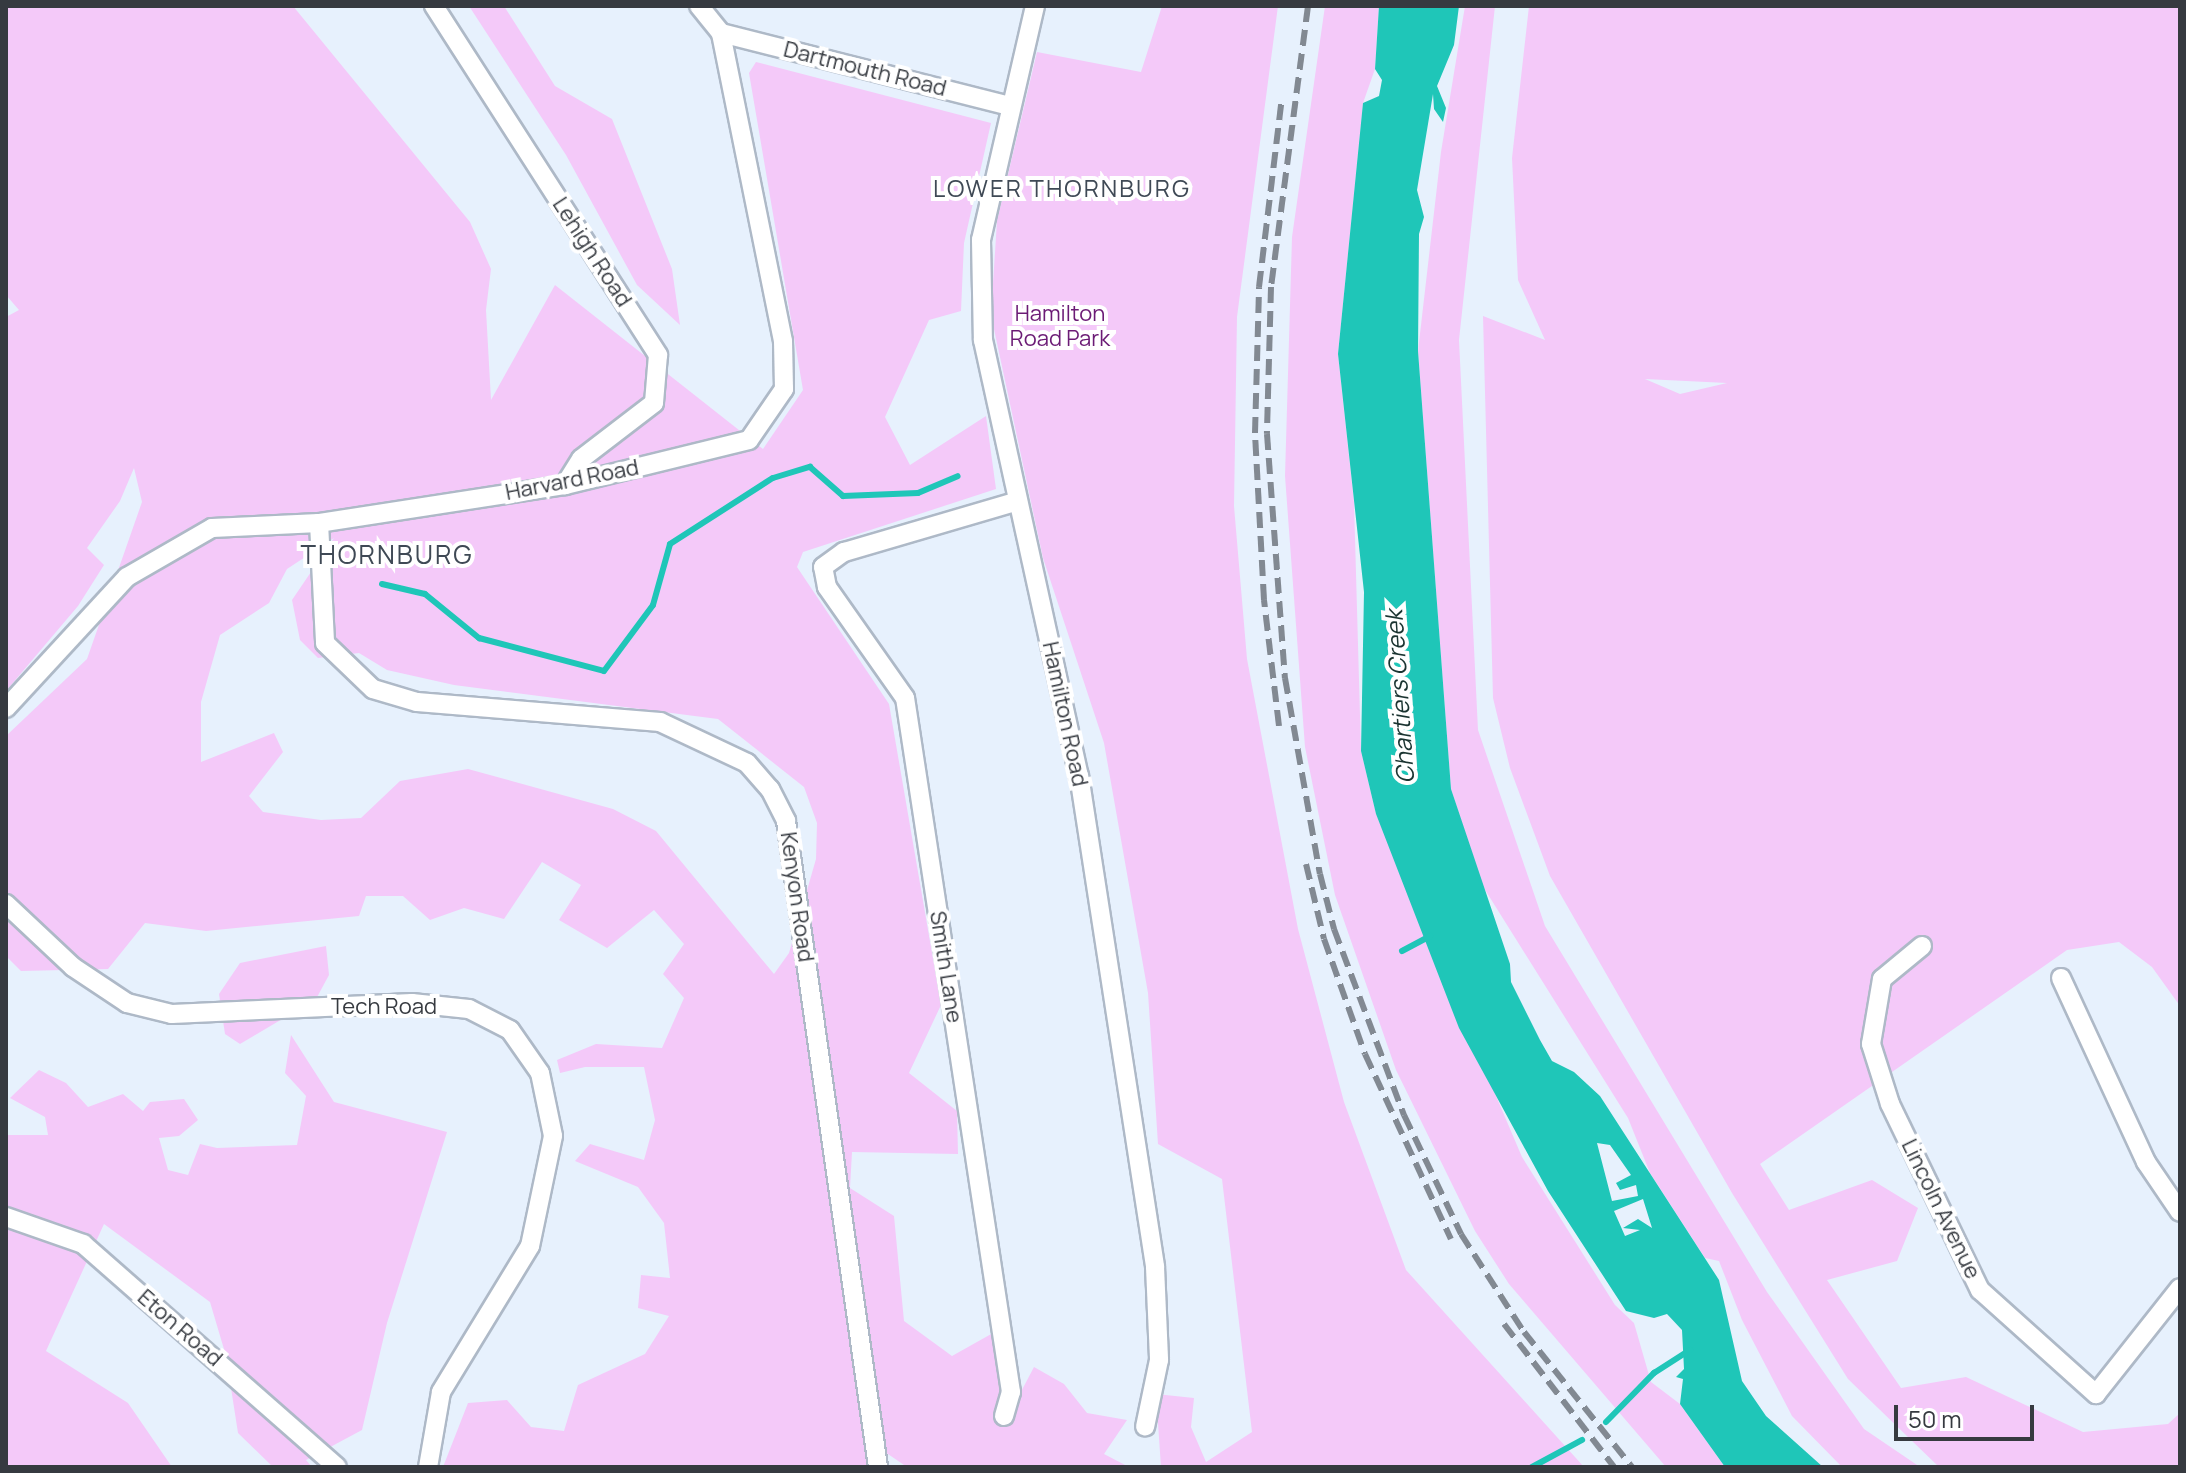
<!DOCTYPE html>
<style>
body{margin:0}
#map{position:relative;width:2186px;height:1473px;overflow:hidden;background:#e7f1fd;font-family:Manrope,sans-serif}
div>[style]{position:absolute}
.green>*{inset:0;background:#f4c9f9}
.water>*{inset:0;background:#1fc6b8}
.stream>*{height:6px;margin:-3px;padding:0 3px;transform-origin:3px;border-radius:3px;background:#1fc6b8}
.roads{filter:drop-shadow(2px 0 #aeb9c7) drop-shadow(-2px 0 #aeb9c7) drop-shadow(0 2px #aeb9c7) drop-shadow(0 -2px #aeb9c7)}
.street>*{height:18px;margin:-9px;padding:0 9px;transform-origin:9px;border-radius:9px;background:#fff}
.rail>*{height:6px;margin-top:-3px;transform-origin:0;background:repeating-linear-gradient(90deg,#828992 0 16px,transparent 0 24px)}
span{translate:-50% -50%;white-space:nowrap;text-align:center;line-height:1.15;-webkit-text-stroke:8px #fff;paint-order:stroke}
.street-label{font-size:22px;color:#363a40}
.park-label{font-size:22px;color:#6b1b75}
.neighbourhood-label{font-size:24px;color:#3f4955;letter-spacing:2px}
.water-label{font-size:24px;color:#1b3431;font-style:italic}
.quarter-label{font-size:26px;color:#3f4955;letter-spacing:2px}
.frame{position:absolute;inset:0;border:8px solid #363a40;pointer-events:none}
.scale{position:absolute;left:1894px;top:1405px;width:140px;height:36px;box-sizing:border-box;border:4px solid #363a40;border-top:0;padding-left:10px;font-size:24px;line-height:28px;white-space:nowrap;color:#363a40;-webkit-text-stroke:6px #fff;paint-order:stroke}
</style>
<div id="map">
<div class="green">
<i style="clip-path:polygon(evenodd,6px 6px,293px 6px,470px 222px,491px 269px,486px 310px,491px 400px,555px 285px,763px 449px,803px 390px,749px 73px,756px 62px,991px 123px,964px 243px,961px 311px,929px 320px,885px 417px,910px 465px,986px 416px,996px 489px,803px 552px,797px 567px,889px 704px,941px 1005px,909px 1073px,957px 1111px,958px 1154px,852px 1152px,850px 1188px,894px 1216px,904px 1321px,952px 1356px,993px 1333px,997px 1370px,1014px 1405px,1034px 1367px,1064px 1384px,1087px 1413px,1127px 1420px,1104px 1454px,1129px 1467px,907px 1467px,885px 1452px,876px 1467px,443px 1467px,468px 1403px,507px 1400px,531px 1427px,564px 1431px,578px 1385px,645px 1354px,669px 1316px,638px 1308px,641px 1275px,670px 1278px,664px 1223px,638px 1187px,575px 1161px,590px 1144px,644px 1160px,655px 1120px,644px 1067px,585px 1067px,560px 1073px,557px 1060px,596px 1044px,662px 1048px,684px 998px,663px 974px,684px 944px,654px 910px,607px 948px,559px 920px,581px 885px,542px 862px,504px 919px,464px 908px,430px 920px,403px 896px,366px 896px,359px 916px,206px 931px,145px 923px,108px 969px,21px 971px,6px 956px,6px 736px,87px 659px,142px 502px,134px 468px,120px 501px,87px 548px,104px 565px,78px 606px,6px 691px,6px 317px,19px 310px,6px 295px,6px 6px,334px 538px,292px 600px,300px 640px,318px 658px,359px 653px,387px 670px,454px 685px,718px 719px,804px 787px,817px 823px,816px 859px,789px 953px,774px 974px,656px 831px,613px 809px,468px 769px,400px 781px,361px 818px,321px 820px,263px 812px,249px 796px,283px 752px,274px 733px,201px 762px,201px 702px,220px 635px,269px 603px,287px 569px,334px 538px)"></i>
<i style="clip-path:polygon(469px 6px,504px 6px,555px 86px,612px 119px,672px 269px,680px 325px,637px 285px,566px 155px)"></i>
<i style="clip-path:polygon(1162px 6px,1278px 6px,1237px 317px,1234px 506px,1247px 659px,1298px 929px,1344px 1102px,1406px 1270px,1584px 1467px,1161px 1467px,1156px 1394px,1194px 1398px,1191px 1427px,1206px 1462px,1252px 1432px,1222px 1179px,1158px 1144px,1148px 993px,1104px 743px,1043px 558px,991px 315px,997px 221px,1037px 52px,1141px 72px)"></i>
<i style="clip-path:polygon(1325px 6px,1379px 6px,1375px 69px,1363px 103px,1338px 354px,1354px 502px,1361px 751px,1376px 814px,1522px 1157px,1615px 1305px,1634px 1323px,1651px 1382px,1680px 1404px,1725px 1467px,1666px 1467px,1509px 1284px,1475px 1231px,1396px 1070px,1335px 895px,1305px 747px,1285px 476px,1292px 237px)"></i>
<i style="clip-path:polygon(1465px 6px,1495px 6px,1459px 340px,1478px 730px,1545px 926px,1767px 1292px,1864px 1429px,1920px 1467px,1842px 1467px,1792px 1416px,1742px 1320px,1719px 1261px,1705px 1258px,1650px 1173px,1628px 1118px,1482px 885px,1451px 789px,1418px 351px,1441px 152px)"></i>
<i style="clip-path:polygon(evenodd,1529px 6px,2180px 6px,2180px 1006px,2152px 967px,2119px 942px,2067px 950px,1760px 1164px,1789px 1210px,1872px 1180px,1918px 1208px,1897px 1261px,1827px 1280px,1901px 1388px,1966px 1377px,2083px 1432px,2168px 1424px,2180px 1413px,2180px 1467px,1939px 1467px,1848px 1379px,1732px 1193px,1550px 876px,1510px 768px,1493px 698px,1483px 316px,1545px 340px,1518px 280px,1512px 158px,1529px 6px,1645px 379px,1727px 383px,1680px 394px,1645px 379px)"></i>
<i style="clip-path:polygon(326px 946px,329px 975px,316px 999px,240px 1044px,225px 1034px,219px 994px,240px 963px)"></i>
<i style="clip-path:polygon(291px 1035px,334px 1102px,447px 1132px,387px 1323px,362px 1430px,306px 1460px,312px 1467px,273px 1467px,238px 1433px,226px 1356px,210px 1302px,104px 1224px,46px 1351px,128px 1403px,172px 1467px,6px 1467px,6px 1135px,48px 1135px,45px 1117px,10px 1098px,39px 1070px,66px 1083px,88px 1107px,123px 1094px,143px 1111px,150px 1102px,184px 1099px,198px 1120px,179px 1136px,159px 1138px,168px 1170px,188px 1175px,200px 1144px,217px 1148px,297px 1145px,306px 1096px,285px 1073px)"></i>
</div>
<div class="water">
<i style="clip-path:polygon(evenodd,1379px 6px,1459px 6px,1454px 45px,1437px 86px,1446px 108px,1443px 122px,1434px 109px,1433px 94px,1417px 190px,1424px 217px,1419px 234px,1418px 351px,1451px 789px,1510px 964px,1511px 982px,1540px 1040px,1552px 1061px,1574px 1072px,1600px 1096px,1719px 1280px,1742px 1381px,1766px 1416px,1823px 1467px,1725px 1467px,1680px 1404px,1683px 1379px,1676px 1377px,1684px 1369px,1682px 1330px,1667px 1314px,1654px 1318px,1626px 1311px,1548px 1191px,1459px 1028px,1376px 814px,1361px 751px,1364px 592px,1338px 354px,1363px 103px,1379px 96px,1382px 80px,1375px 69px,1379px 6px,1597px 1143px,1610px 1145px,1631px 1175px,1616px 1183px,1620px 1190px,1636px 1185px,1638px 1196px,1612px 1201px,1597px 1143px,1379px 6px,1643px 1199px,1652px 1228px,1638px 1219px,1623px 1228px,1640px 1230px,1625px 1236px,1614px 1211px,1643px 1199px)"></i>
</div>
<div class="stream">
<i style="left:382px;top:584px;width:44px;rotate:13.1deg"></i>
<i style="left:425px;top:594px;width:70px;rotate:39.2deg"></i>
<i style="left:479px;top:638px;width:129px;rotate:14.8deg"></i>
<i style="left:604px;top:671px;width:82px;rotate:-53.4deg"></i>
<i style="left:653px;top:605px;width:63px;rotate:-74.4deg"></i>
<i style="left:670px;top:544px;width:122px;rotate:-32.7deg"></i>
<i style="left:773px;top:478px;width:39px;rotate:-17deg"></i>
<i style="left:810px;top:467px;width:44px;rotate:41.3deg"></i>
<i style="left:843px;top:496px;width:75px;rotate:-2.3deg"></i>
<i style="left:918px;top:493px;width:43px;rotate:-23deg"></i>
<i style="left:1402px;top:951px;width:32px;rotate:-28deg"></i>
<i style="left:1606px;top:1422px;width:69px;rotate:-45.6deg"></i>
<i style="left:1654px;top:1373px;width:43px;rotate:-32.6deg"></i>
<i style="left:1532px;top:1467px;width:57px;rotate:-28.4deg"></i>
</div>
<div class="roads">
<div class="street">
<i style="left:434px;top:6px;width:415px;rotate:57.3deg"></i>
<i style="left:658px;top:355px;width:48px;rotate:94.8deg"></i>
<i style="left:654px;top:403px;width:92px;rotate:142.5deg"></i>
<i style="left:581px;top:459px;width:31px;rotate:122deg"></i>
<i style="left:1035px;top:6px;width:240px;rotate:103deg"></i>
<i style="left:981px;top:240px;width:100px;rotate:88.9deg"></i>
<i style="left:983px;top:340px;width:445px;rotate:77.6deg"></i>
<i style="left:1079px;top:775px;width:498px;rotate:81.2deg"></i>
<i style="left:1155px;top:1267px;width:93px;rotate:87.5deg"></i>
<i style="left:1159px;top:1360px;width:68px;rotate:101.8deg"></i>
<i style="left:721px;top:33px;width:297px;rotate:14.2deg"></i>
<i style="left:319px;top:523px;width:120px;rotate:87.1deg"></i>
<i style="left:325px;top:643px;width:66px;rotate:43.8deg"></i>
<i style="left:373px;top:689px;width:46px;rotate:16.5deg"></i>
<i style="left:417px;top:702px;width:244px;rotate:4.7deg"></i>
<i style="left:660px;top:722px;width:96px;rotate:25.2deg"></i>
<i style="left:747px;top:763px;width:35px;rotate:49deg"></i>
<i style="left:770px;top:789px;width:36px;rotate:63deg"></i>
<i style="left:786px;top:821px;width:653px;rotate:81.89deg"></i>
<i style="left:6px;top:708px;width:178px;rotate:-47.3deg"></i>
<i style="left:127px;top:577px;width:98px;rotate:-30deg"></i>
<i style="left:212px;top:528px;width:107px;rotate:-2.7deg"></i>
<i style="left:319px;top:523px;width:249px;rotate:-8.8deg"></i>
<i style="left:565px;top:485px;width:189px;rotate:-13.7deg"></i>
<i style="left:749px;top:440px;width:62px;rotate:-55.5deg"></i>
<i style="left:784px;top:389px;width:48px;rotate:-91.2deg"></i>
<i style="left:783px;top:341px;width:314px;rotate:-101.4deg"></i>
<i style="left:721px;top:33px;width:35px;rotate:-129deg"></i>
<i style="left:6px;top:904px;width:92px;rotate:43.2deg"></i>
<i style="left:73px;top:967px;width:65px;rotate:33.7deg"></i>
<i style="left:127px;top:1003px;width:46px;rotate:13.7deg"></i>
<i style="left:172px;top:1014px;width:240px;rotate:-2.6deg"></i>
<i style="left:412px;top:1003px;width:57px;rotate:6deg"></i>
<i style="left:469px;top:1009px;width:46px;rotate:27.1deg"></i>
<i style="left:510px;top:1030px;width:52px;rotate:55.1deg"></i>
<i style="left:540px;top:1073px;width:64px;rotate:78.3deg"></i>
<i style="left:553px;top:1136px;width:112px;rotate:101.8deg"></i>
<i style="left:530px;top:1246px;width:171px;rotate:121.4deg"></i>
<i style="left:441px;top:1392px;width:76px;rotate:99.8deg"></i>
<i style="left:1922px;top:946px;width:52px;rotate:140.5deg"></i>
<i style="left:1882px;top:979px;width:66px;rotate:99.6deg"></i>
<i style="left:1871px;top:1044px;width:63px;rotate:72.4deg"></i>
<i style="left:1890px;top:1104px;width:207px;rotate:64.2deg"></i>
<i style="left:1980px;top:1290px;width:156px;rotate:41.9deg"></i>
<i style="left:2096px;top:1394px;width:135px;rotate:-51.6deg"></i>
<i style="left:2061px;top:978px;width:203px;rotate:65.2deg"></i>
<i style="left:2146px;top:1162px;width:60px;rotate:55.8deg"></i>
<i style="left:6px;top:1217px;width:82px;rotate:19.3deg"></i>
<i style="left:83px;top:1244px;width:338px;rotate:41.3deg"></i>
<i style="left:1004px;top:1416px;width:25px;rotate:-74deg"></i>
<i style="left:1011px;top:1392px;width:702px;rotate:-98.68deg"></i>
<i style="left:905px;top:698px;width:136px;rotate:-125.1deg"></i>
<i style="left:827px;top:587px;width:20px;rotate:-101deg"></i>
<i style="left:823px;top:567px;width:26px;rotate:-36deg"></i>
<i style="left:844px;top:552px;width:181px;rotate:-16.3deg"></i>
</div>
</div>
<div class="rail">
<i style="left:1308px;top:6px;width:283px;rotate:97.5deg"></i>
<i style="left:1271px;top:287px;width:147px;rotate:91.6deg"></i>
<i style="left:1267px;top:434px;width:245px;rotate:85.8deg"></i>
<i style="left:1285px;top:678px;width:199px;rotate:79.9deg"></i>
<i style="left:1320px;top:874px;width:57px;rotate:75.7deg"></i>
<i style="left:1334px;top:929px;width:199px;rotate:69.4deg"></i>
<i style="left:1404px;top:1115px;width:132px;rotate:64.4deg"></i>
<i style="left:1461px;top:1234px;width:117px;rotate:57.3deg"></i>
<i style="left:1524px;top:1332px;width:173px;rotate:51.3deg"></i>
<i style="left:1279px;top:726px;width:127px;rotate:-96.8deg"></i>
<i style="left:1264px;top:600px;width:167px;rotate:-93.1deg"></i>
<i style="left:1255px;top:433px;width:146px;rotate:-88.4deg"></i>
<i style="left:1259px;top:287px;width:191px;rotate:-83.1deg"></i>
<i style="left:1306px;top:864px;width:77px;rotate:76.5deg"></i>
<i style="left:1324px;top:939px;width:122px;rotate:70.4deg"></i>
<i style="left:1365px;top:1054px;width:204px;rotate:65.1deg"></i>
<i style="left:1504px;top:1324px;width:180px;rotate:52.4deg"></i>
</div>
<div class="street-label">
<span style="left:865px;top:69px;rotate:14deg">Dartmouth Road</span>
<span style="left:592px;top:252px;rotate:57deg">Lehigh Road</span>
<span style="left:572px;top:480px;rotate:-11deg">Harvard Road</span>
<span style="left:1065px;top:714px;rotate:78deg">Hamilton Road</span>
<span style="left:797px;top:897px;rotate:82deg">Kenyon Road</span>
<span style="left:946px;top:967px;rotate:81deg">Smith Lane</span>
<span style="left:384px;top:1007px">Tech Road</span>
<span style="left:1941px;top:1209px;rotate:64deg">Lincoln Avenue</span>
<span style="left:180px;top:1328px;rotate:41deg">Eton Road</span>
</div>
<div class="park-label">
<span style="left:1060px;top:326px">Hamilton<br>Road Park</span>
</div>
<div class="neighbourhood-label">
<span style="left:1062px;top:188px">LOWER THORNBURG</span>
</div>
<div class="water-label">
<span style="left:1399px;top:697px;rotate:-94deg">Chartiers Creek</span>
</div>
<div class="quarter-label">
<span style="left:387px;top:555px">THORNBURG</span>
</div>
<div class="frame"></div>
<div class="scale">50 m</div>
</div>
